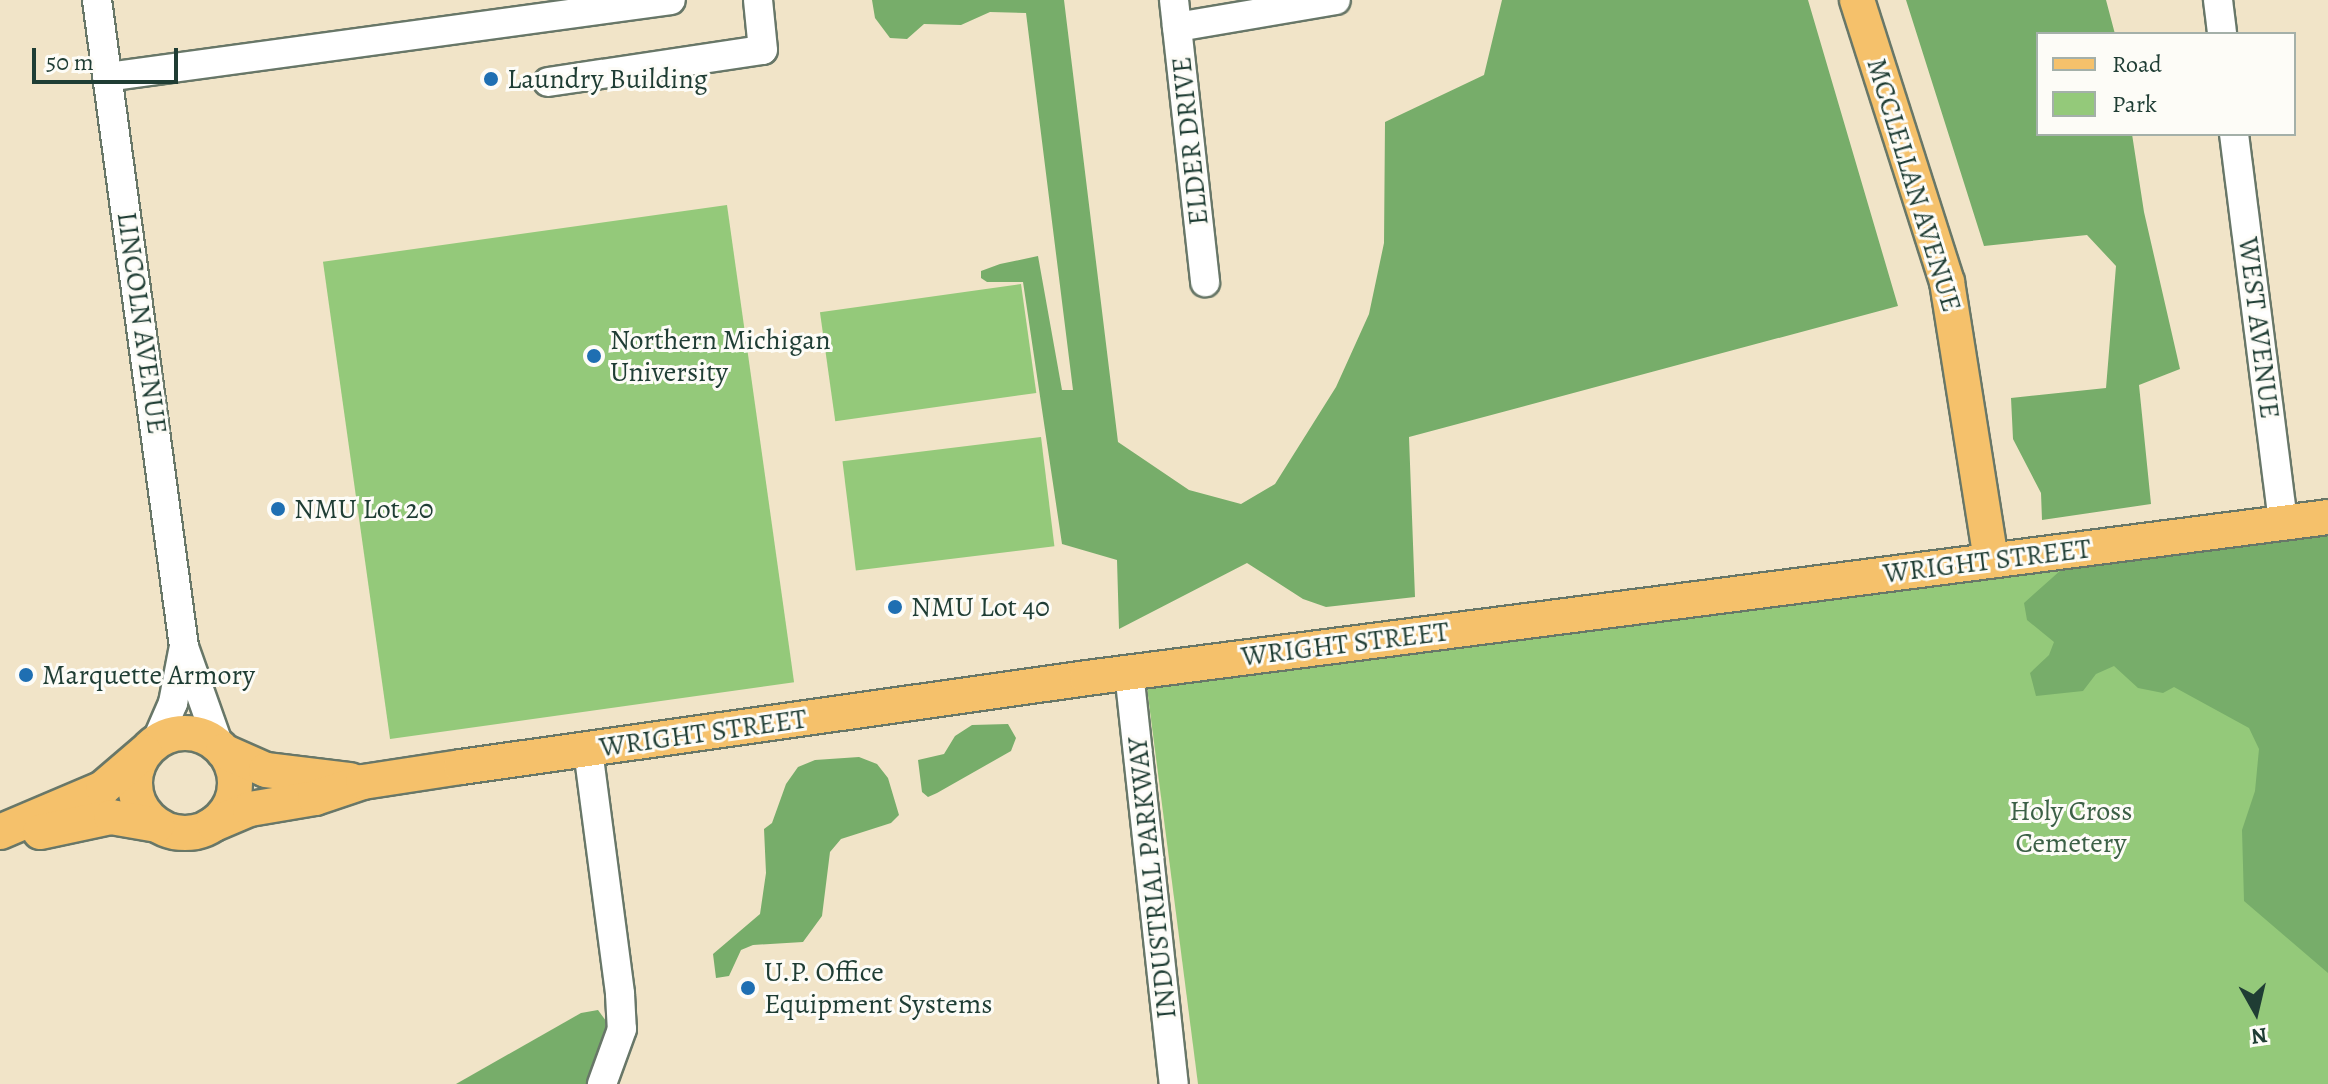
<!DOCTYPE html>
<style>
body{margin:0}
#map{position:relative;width:2328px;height:1084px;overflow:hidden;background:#f1e4c8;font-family:Alegreya,serif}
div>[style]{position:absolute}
.green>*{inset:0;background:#94c97a;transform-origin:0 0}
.forest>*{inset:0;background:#77ad6a}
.roads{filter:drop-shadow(2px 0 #687768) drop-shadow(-2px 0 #687768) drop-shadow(0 2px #687768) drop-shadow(0 -2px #687768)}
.minor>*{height:28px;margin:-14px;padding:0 14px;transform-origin:14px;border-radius:14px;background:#fff}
.major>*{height:34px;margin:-17px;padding:0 17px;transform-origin:17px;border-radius:17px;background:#f5c16b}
.major>.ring{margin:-17px;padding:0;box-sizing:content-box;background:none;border:34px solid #f5c16b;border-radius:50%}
.dots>*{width:22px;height:22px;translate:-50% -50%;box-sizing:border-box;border:4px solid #fdfcf7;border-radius:50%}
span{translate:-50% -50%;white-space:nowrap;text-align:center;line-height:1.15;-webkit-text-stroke:6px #fdfcf7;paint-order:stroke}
.poi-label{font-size:28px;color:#1f3d34}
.left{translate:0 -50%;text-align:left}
.street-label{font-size:28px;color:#1f3d34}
.park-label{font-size:28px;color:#3c6046}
.legend{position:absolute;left:2036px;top:32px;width:260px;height:104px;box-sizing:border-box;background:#fdfcf7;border:2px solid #a4b0a9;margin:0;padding:10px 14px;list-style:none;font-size:24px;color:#1f3d34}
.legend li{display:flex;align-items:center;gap:16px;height:40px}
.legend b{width:40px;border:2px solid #a4b0a9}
.north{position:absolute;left:2216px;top:972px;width:80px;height:80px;-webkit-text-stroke:6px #fdfcf7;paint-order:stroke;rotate:172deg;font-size:22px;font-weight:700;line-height:32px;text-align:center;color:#1f3d34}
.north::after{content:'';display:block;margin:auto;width:28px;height:36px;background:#1f3d34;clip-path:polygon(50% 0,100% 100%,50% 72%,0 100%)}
.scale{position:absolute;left:32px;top:48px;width:146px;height:36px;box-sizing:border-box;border:4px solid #1f3d34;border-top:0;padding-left:10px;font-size:24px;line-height:28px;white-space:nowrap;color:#1f3d34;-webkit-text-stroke:6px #fdfcf7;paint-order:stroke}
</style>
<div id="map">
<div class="green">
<i style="left:727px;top:205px;width:482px;height:408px;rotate:82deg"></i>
<i style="left:1021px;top:284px;width:110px;height:203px;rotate:82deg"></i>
<i style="left:1041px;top:437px;width:110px;height:200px;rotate:83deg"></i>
<i style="clip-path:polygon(2328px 536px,2328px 1084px,1198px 1084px,1147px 688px)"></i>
</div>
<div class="forest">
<i style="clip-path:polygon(872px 0,1064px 0,1118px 442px,1189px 490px,1241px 504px,1275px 484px,1336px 387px,1369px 314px,1384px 243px,1385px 122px,1484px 75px,1502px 0,1808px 0,1898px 306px,1409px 437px,1415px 597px,1326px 607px,1303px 599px,1247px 563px,1119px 629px,1117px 560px,1062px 544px,1023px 282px,987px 282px,981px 278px,981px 271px,1000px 264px,1038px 256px,1062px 390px,1073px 390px,1026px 13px,990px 12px,961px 25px,924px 24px,907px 39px,890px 38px,875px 18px)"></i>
<i style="clip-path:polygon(1906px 0,2106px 0,2115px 34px,2038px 34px,2038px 134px,2132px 134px,2144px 212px,2180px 369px,2139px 385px,2151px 504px,2042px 520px,2041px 493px,2013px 439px,2011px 398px,2106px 388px,2116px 266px,2087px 235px,1984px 246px)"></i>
<i style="clip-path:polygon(2328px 536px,2328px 973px,2244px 901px,2242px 830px,2255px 791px,2259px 749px,2249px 728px,2174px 687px,2163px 693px,2138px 688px,2114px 666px,2096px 674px,2083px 691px,2036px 696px,2030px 673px,2049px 655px,2054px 642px,2027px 620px,2024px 603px,2061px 570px)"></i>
<i style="clip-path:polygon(1008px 724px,1016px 738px,1011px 751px,937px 793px,928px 797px,922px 792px,918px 760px,944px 754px,955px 736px,972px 725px)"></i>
<i style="clip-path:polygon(859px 757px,877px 764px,888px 778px,899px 815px,891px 823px,841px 839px,830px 852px,822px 916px,803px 942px,753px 945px,741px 950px,729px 976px,716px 978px,713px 954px,760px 914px,766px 873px,764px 829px,772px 823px,786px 784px,798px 767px,815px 760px)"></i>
<i style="clip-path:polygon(598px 1010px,606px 1021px,604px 1044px,590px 1084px,456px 1084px,581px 1013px)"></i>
</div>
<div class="roads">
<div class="minor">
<i style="left:97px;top:0;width:653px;rotate:82.34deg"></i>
<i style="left:184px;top:647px;width:105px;rotate:70.5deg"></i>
<i style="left:1174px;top:0;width:284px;rotate:83.7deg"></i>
<i style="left:2218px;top:0;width:34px;rotate:83deg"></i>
<i style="left:1177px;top:27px;width:161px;rotate:-9.6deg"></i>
<i style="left:107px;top:77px;width:569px;rotate:-7.77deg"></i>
<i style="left:548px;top:82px;width:217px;rotate:-8.5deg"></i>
<i style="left:763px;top:50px;width:50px;rotate:-95.7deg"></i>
<i style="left:2234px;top:134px;width:392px;rotate:82.8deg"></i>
<i style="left:1129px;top:672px;width:414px;rotate:83.8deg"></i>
<i style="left:156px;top:742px;width:43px;rotate:-66.4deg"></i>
<i style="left:173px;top:703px;width:53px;rotate:-79.1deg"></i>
<i style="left:588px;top:750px;width:246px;rotate:82.5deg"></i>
<i style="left:620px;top:994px;width:35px;rotate:87deg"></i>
<i style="left:622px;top:1029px;width:59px;rotate:110deg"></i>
</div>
<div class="major">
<i style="left:1857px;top:0;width:296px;rotate:72.3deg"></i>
<i style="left:1947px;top:282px;width:282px;rotate:81deg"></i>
<i class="ring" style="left:135px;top:733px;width:66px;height:66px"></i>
<i style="left:223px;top:751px;width:47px;rotate:23.8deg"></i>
<i style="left:266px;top:770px;width:85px;rotate:6.8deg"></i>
<i style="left:214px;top:824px;width:39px;rotate:-23deg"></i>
<i style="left:250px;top:809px;width:66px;rotate:-9.6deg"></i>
<i style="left:315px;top:798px;width:51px;rotate:-18.4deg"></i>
<i style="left:363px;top:782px;width:99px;rotate:-8.7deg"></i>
<i style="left:461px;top:767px;width:632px;rotate:-8.09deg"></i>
<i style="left:1087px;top:678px;width:1251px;rotate:-7.39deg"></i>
<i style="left:0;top:832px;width:112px;rotate:-23.1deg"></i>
<i style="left:103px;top:788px;width:55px;rotate:-40.6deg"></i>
<i style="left:40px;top:832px;width:73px;rotate:-11.9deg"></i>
<i style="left:111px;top:817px;width:47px;rotate:9.9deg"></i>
</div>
</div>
<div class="dots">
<i style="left:491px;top:79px;background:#1f6fb2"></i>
<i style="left:594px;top:356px;background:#1f6fb2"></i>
<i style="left:278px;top:509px;background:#1f6fb2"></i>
<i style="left:895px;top:607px;background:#1f6fb2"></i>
<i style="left:26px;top:675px;background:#1f6fb2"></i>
<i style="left:748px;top:988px;background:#1f6fb2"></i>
</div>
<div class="poi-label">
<span class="left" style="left:507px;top:79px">Laundry Building</span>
<span class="left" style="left:610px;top:356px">Northern Michigan<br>University</span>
<span class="left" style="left:294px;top:509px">NMU Lot 20</span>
<span class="left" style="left:911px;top:607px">NMU Lot 40</span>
<span class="left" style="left:42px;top:675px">Marquette Armory</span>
<span class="left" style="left:764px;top:988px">U.P. Office<br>Equipment Systems</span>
</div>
<div class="street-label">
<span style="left:1190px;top:141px;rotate:-96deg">ELDER DRIVE</span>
<span style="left:1914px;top:185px;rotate:73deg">MCCLELLAN AVENUE</span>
<span style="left:142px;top:323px;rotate:82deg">LINCOLN AVENUE</span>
<span style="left:2259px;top:328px;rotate:83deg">WEST AVENUE</span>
<span style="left:1987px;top:561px;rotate:-7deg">WRIGHT STREET</span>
<span style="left:1345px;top:644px;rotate:-7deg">WRIGHT STREET</span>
<span style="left:703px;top:733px;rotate:-8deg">WRIGHT STREET</span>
<span style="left:1152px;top:878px;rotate:-96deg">INDUSTRIAL PARKWAY</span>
</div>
<div class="park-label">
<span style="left:2071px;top:827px">Holy Cross<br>Cemetery</span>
</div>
<ul class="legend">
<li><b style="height:10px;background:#f5c16b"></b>Road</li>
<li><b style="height:22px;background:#94c97a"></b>Park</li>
</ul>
<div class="north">N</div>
<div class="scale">50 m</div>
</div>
